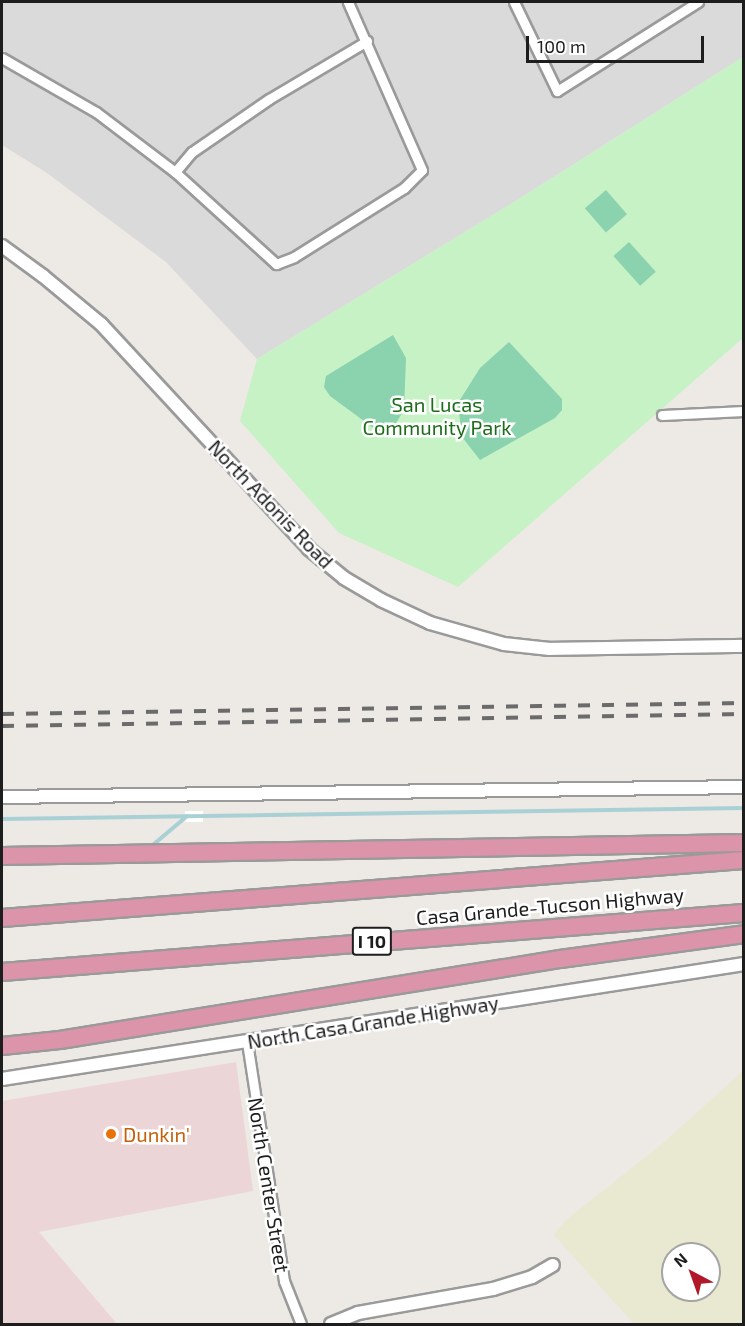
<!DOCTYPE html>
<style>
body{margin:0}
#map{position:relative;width:745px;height:1326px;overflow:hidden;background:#ede9e4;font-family:"Exo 2",sans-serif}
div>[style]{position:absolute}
.residential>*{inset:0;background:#dbdada}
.commercial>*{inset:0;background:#ecd5d6}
.farmland>*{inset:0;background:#e9e8d1}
.park>*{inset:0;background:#c7f2c5}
.pitch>*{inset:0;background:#8bd2ae;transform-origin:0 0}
.pier>*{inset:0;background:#fff;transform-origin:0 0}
.stream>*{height:4px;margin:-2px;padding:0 2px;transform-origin:2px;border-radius:2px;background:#a9d0d5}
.roads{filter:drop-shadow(2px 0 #9a9a9a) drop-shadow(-2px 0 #9a9a9a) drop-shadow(0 2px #9a9a9a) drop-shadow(0 -2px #9a9a9a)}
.minor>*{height:9px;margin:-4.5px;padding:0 4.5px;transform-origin:4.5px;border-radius:4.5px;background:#fff}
.tertiary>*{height:12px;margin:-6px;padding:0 6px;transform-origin:6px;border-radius:6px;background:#fff}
.motorway>*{height:16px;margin:-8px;padding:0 8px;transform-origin:8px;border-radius:8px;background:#db94aa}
.rail>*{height:4px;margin-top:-2px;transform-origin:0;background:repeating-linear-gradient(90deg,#6b6b6b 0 12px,transparent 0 24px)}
.dots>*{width:16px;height:16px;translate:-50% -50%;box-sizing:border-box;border:3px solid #fff;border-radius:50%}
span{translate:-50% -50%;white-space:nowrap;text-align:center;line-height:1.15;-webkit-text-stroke:5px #fff;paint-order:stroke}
.shield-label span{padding:2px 4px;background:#fff;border:2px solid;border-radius:4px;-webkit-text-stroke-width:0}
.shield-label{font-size:18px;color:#1d1d1d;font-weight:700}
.park-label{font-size:20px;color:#1b6d18}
.street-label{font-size:20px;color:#1d1d1d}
.food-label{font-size:20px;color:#c56008}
.left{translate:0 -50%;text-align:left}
.frame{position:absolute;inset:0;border:3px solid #1d1d1d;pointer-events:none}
.north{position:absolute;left:661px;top:1242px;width:60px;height:60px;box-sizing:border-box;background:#fff;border:2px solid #a5a5a5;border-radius:50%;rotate:319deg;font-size:16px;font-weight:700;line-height:24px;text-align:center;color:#1d1d1d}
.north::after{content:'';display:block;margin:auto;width:21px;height:27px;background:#b1182a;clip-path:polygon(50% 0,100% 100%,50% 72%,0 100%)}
.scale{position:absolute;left:526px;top:36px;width:178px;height:27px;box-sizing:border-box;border:3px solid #1d1d1d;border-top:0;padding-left:8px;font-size:18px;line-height:21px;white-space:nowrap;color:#1d1d1d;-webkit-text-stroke:4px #fff;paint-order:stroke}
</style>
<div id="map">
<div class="residential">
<i style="clip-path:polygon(2px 2px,743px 2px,743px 57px,519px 199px,257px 359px,166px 262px,47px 173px,2px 145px)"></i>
</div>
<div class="commercial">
<i style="clip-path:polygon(236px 1062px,253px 1191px,39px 1232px,117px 1324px,2px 1324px,2px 1101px)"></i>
</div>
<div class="farmland">
<i style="clip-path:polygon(evenodd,743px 1071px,743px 1324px,634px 1324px,554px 1235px,565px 1221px,662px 1144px,743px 1071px,673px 1254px,709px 1254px,709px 1290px,673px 1290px,673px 1254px)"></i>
</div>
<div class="park">
<i style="clip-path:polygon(743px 57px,743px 338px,458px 587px,339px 533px,240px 421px,257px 359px,519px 199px)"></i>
</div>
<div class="pitch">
<i style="left:606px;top:190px;width:32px;height:28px;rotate:49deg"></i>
<i style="left:629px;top:242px;width:40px;height:21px;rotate:48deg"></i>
<i style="clip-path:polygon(393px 335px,406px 358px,404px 410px,387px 438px,330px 396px,324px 387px,326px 376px)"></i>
<i style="clip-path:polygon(509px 342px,562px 399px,562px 410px,555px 418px,480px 460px,462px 437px,458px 403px,480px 368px)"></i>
</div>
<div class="pier">
<i style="left:185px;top:811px;width:18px;height:11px"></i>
</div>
<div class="stream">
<i style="left:2px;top:819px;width:742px;rotate:-0.85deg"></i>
<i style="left:154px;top:844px;width:43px;rotate:-40.3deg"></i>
</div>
<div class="roads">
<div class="minor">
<i style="left:514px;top:2px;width:99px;rotate:64.2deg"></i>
<i style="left:557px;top:91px;width:167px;rotate:-32.3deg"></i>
<i style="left:2px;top:58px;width:108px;rotate:29.9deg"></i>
<i style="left:96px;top:112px;width:99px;rotate:37.2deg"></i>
<i style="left:175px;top:172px;width:137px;rotate:42.3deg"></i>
<i style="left:276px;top:264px;width:19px;rotate:-21deg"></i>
<i style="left:294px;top:257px;width:130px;rotate:-32.1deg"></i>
<i style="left:404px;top:188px;width:25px;rotate:-45deg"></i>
<i style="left:422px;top:170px;width:184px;rotate:-113.8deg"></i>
<i style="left:175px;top:172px;width:26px;rotate:-50deg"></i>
<i style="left:192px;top:152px;width:93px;rotate:-34.5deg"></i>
<i style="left:269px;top:99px;width:114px;rotate:-30.6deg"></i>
<i style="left:662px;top:415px;width:82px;rotate:-2.8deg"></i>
<i style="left:247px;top:1042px;width:242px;rotate:81.2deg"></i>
<i style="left:284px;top:1281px;width:46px;rotate:68.4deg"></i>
</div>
<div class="tertiary">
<i style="left:2px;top:246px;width:51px;rotate:36.2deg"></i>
<i style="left:43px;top:276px;width:75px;rotate:39.6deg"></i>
<i style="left:101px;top:324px;width:306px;rotate:47.2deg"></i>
<i style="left:309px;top:549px;width:45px;rotate:39.6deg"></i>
<i style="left:344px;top:578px;width:43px;rotate:30.7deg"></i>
<i style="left:381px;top:600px;width:54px;rotate:25.1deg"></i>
<i style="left:430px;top:623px;width:77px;rotate:15.8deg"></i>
<i style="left:504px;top:644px;width:46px;rotate:6.2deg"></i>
<i style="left:550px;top:649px;width:194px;rotate:-0.9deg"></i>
<i style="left:2px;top:797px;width:742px;rotate:-0.77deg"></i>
<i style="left:2px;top:1079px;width:751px;rotate:-8.81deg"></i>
<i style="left:331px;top:1324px;width:29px;rotate:-22deg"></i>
<i style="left:358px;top:1313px;width:137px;rotate:-10.1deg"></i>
<i style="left:493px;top:1289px;width:41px;rotate:-17.1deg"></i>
<i style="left:532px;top:1277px;width:24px;rotate:-30deg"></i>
</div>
<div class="motorway">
<i style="left:2px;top:856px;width:742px;rotate:-1deg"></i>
<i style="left:2px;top:918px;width:744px;rotate:-4.47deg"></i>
<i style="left:2px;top:972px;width:744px;rotate:-4.55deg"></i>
<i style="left:2px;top:1046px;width:58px;rotate:-5.9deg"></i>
<i style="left:60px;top:1040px;width:507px;rotate:-9.2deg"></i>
<i style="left:560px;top:959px;width:186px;rotate:-7.7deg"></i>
</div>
</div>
<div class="rail">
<i style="left:2px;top:714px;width:742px;rotate:-0.85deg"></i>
<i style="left:2px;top:726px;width:742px;rotate:-0.93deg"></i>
</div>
<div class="dots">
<i style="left:111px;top:1134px;background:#e8710a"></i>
</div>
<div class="shield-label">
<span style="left:372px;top:941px">I 10</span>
</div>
<div class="park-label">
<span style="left:437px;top:416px">San Lucas<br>Community Park</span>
</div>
<div class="street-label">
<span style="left:271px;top:504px;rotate:46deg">North Adonis Road</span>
<span style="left:550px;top:906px;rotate:-5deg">Casa Grande-Tucson Highway</span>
<span style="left:373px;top:1022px;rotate:-9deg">North Casa Grande Highway</span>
<span style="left:269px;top:1185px;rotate:81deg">North Center Street</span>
</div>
<div class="food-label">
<span class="left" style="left:123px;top:1134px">Dunkin'</span>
</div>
<div class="frame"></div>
<div class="north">N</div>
<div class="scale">100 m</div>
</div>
